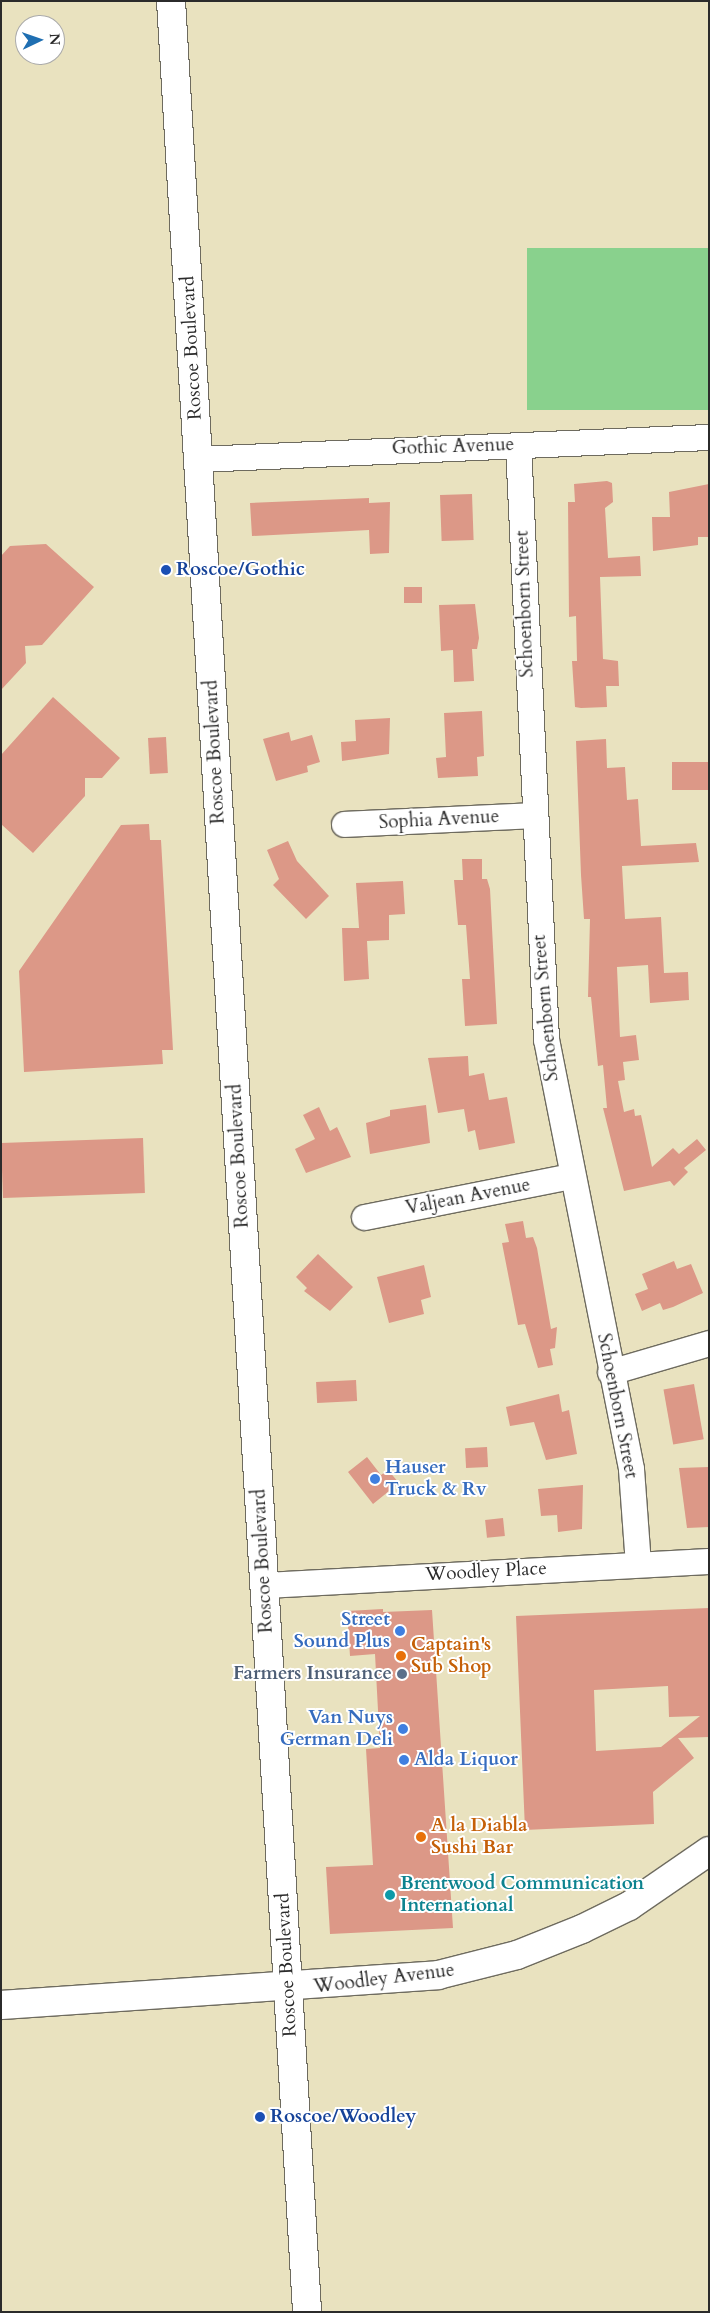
<!DOCTYPE html>
<style>
body{margin:0}
#map{position:relative;width:710px;height:2313px;overflow:hidden;background:#e9e2bf;font-family:Cardo,serif}
div>[style]{position:absolute}
.green>*{inset:0;background:#89d18d;transform-origin:0 0}
.building>*{inset:0;background:#dc9887;transform-origin:0 0}
.roads{filter:drop-shadow(1px 0 #6e6b5f) drop-shadow(-1px 0 #6e6b5f) drop-shadow(0 1px #6e6b5f) drop-shadow(0 -1px #6e6b5f)}
.minor>*{height:25px;margin:-12.5px;padding:0 12.5px;transform-origin:12.5px;border-radius:12.5px;background:#fff}
.major>*{height:28px;margin:-14px;padding:0 14px;transform-origin:14px;border-radius:14px;background:#fff}
.dots>*{width:14px;height:14px;translate:-50% -50%;box-sizing:border-box;border:2px solid #fff;border-radius:50%}
span{translate:-50% -50%;white-space:nowrap;text-align:center;line-height:1.15;-webkit-text-stroke:4px #fff;paint-order:stroke}
.street-label{font-size:19px;color:#2b2b2b}
.transit-label{font-size:19px;color:#164399;font-weight:700}
.left{translate:0 -50%;text-align:left}
.shop-label{font-size:19px;color:#366cbe;font-weight:700}
.right{translate:-100% -50%;text-align:right}
.food-label{font-size:19px;color:#c56008;font-weight:700}
.service-label{font-size:19px;color:#4e5e75;font-weight:700}
.culture-label{font-size:19px;color:#0d838f;font-weight:700}
.frame{position:absolute;inset:0;border:2px solid #2b2b2b;pointer-events:none}
.north{position:absolute;left:15px;top:15px;width:50px;height:50px;box-sizing:border-box;background:#fff;border:1px solid #aaa;border-radius:50%;rotate:87deg;font-size:14px;font-weight:700;line-height:20px;text-align:center;color:#2b2b2b}
.north::after{content:'';display:block;margin:auto;width:18px;height:22px;background:#1f6fb2;clip-path:polygon(50% 0,100% 100%,50% 72%,0 100%)}
</style>
<div id="map">
<div class="green">
<i style="left:709px;top:248px;width:162px;height:182px;rotate:90deg"></i>
</div>
<div class="building">
<i style="clip-path:polygon(607px 481px,612px 483px,613px 502px,605px 508px,608px 558px,640px 556px,641px 576px,600px 577px,603px 659px,618px 661px,619px 686px,606px 686px,607px 707px,581px 708px,575px 707px,572px 661px,577px 661px,576px 616px,569px 617px,568px 502px,575px 502px,574px 484px)"></i>
<i style="clip-path:polygon(709px 484px,709px 537px,698px 537px,698px 545px,653px 551px,652px 517px,670px 517px,669px 492px)"></i>
<i style="left:472px;top:494px;width:46px;height:32px;rotate:88deg"></i>
<i style="clip-path:polygon(369px 498px,369px 503px,390px 502px,389px 553px,370px 554px,369px 530px,252px 536px,250px 503px)"></i>
<i style="clip-path:polygon(46px 544px,94px 587px,42px 645px,25px 646px,26px 663px,1px 690px,1px 556px,10px 546px)"></i>
<i style="left:422px;top:587px;width:16px;height:18px;rotate:90deg"></i>
<i style="clip-path:polygon(475px 604px,479px 638px,477px 649px,472px 649px,474px 681px,454px 682px,453px 650px,441px 651px,439px 605px)"></i>
<i style="clip-path:polygon(53px 697px,120px 758px,102px 778px,85px 778px,85px 796px,33px 853px,1px 824px,1px 755px)"></i>
<i style="clip-path:polygon(482px 711px,484px 756px,477px 757px,478px 776px,438px 778px,436px 758px,446px 757px,444px 713px)"></i>
<i style="clip-path:polygon(390px 718px,389px 754px,342px 761px,341px 742px,356px 741px,355px 720px)"></i>
<i style="clip-path:polygon(289px 732px,291px 741px,312px 735px,320px 762px,307px 766px,308px 772px,276px 781px,263px 739px)"></i>
<i style="left:166px;top:737px;width:36px;height:18px;rotate:87deg"></i>
<i style="clip-path:polygon(606px 739px,607px 768px,625px 767px,627px 800px,638px 799px,641px 846px,696px 843px,699px 862px,622px 866px,625px 919px,661px 917px,664px 973px,688px 972px,689px 1000px,650px 1003px,648px 965px,617px 967px,620px 1037px,636px 1035px,639px 1060px,623px 1062px,625px 1080px,618px 1081px,624px 1112px,634px 1109px,635px 1116px,641px 1115px,652px 1167px,673px 1148px,679px 1154px,697px 1139px,706px 1150px,684px 1168px,688px 1172px,674px 1186px,670px 1181px,624px 1191px,603px 1108px,607px 1108px,603px 1065px,598px 1066px,591px 997px,588px 997px,590px 919px,584px 919px,581px 875px,576px 741px)"></i>
<i style="left:709px;top:762px;width:28px;height:37px;rotate:90deg"></i>
<i style="clip-path:polygon(149px 824px,150px 840px,161px 840px,173px 1050px,162px 1050px,163px 1064px,24px 1072px,19px 971px,121px 825px)"></i>
<i style="clip-path:polygon(288px 841px,297px 861px,329px 896px,306px 919px,273px 885px,279px 879px,267px 850px)"></i>
<i style="clip-path:polygon(462px 859px,482px 859px,482px 879px,487px 879px,490px 889px,497px 1024px,465px 1026px,462px 979px,470px 979px,466px 925px,458px 925px,454px 880px,463px 880px)"></i>
<i style="clip-path:polygon(403px 881px,405px 914px,389px 915px,389px 940px,367px 941px,369px 979px,344px 981px,342px 928px,359px 928px,356px 883px)"></i>
<i style="clip-path:polygon(468px 1056px,469px 1076px,484px 1073px,489px 1100px,507px 1097px,515px 1143px,479px 1150px,475px 1130px,468px 1132px,464px 1109px,438px 1113px,428px 1058px)"></i>
<i style="clip-path:polygon(426px 1105px,430px 1143px,370px 1154px,366px 1123px,390px 1116px,390px 1110px)"></i>
<i style="clip-path:polygon(319px 1107px,330px 1131px,337px 1127px,351px 1157px,306px 1173px,295px 1149px,315px 1139px,303px 1115px)"></i>
<i style="left:143px;top:1138px;width:55px;height:142px;rotate:88deg"></i>
<i style="clip-path:polygon(523px 1221px,526px 1238px,533px 1237px,537px 1248px,551px 1329px,557px 1327px,555px 1348px,550px 1349px,553px 1365px,538px 1368px,525px 1324px,518px 1325px,502px 1243px,509px 1242px,505px 1224px)"></i>
<i style="clip-path:polygon(318px 1254px,353px 1287px,330px 1311px,304px 1291px,307px 1288px,296px 1277px)"></i>
<i style="clip-path:polygon(674px 1261px,677px 1269px,691px 1264px,703px 1293px,673px 1307px,663px 1310px,660px 1303px,642px 1311px,635px 1294px,648px 1289px,642px 1274px)"></i>
<i style="clip-path:polygon(424px 1265px,431px 1297px,421px 1300px,424px 1314px,389px 1323px,377px 1277px)"></i>
<i style="left:356px;top:1380px;width:21px;height:40px;rotate:87deg"></i>
<i style="left:694px;top:1384px;width:56px;height:31px;rotate:80deg"></i>
<i style="clip-path:polygon(559px 1394px,562px 1412px,569px 1410px,577px 1454px,546px 1460px,534px 1422px,510px 1426px,506px 1407px)"></i>
<i style="left:487px;top:1447px;width:20px;height:22px;rotate:87deg"></i>
<i style="clip-path:polygon(367px 1457px,381px 1475px,388px 1470px,399px 1483px,373px 1504px,348px 1472px)"></i>
<i style="clip-path:polygon(709px 1467px,709px 1527px,687px 1528px,679px 1468px)"></i>
<i style="clip-path:polygon(583px 1485px,582px 1529px,558px 1532px,557px 1515px,541px 1516px,538px 1489px)"></i>
<i style="left:503px;top:1518px;width:18px;height:18px;rotate:84deg"></i>
<i style="clip-path:polygon(evenodd,709px 1608px,709px 1737px,678px 1738px,694px 1758px,653px 1792px,654px 1824px,525px 1830px,516px 1616px,709px 1608px,668px 1686px,669px 1717px,700px 1716px,661px 1747px,596px 1751px,594px 1690px,668px 1686px)"></i>
<i style="clip-path:polygon(383px 1609px,383px 1612px,432px 1610px,453px 1928px,330px 1934px,326px 1867px,373px 1865px,366px 1749px,380px 1748px,375px 1654px,350px 1656px,347px 1611px)"></i>
</div>
<div class="roads">
<div class="minor">
<i style="left:518px;top:445px;width:595px;rotate:87.3deg"></i>
<i style="left:546px;top:1039px;width:438px;rotate:78.8deg"></i>
<i style="left:631px;top:1469px;width:95px;rotate:85.8deg"></i>
<i style="left:198px;top:459px;width:511px;rotate:-2.47deg"></i>
<i style="left:344px;top:824px;width:190px;rotate:-2.7deg"></i>
<i style="left:364px;top:1217px;width:211px;rotate:-11.2deg"></i>
<i style="left:610px;top:1372px;width:103px;rotate:-16.3deg"></i>
<i style="left:264px;top:1585px;width:446px;rotate:-3.1deg"></i>
</div>
<div class="major">
<i style="left:171px;top:1px;width:2315px;rotate:86.63deg"></i>
<i style="left:1px;top:2005px;width:438px;rotate:-3.9deg"></i>
<i style="left:438px;top:1975px;width:81px;rotate:-14.2deg"></i>
<i style="left:517px;top:1955px;width:70px;rotate:-21.8deg"></i>
<i style="left:582px;top:1929px;width:52px;rotate:-26.1deg"></i>
<i style="left:629px;top:1906px;width:97px;rotate:-34.5deg"></i>
</div>
</div>
<div class="dots">
<i style="left:166px;top:570px;background:#1a4fb4"></i>
<i style="left:375px;top:1479px;background:#3f7fe0"></i>
<i style="left:400px;top:1631px;background:#3f7fe0"></i>
<i style="left:401px;top:1656px;background:#e8710a"></i>
<i style="left:402px;top:1674px;background:#5c6f8a"></i>
<i style="left:403px;top:1729px;background:#3f7fe0"></i>
<i style="left:404px;top:1760px;background:#3f7fe0"></i>
<i style="left:421px;top:1837px;background:#e8710a"></i>
<i style="left:390px;top:1895px;background:#0f9aa8"></i>
<i style="left:260px;top:2117px;background:#1a4fb4"></i>
</div>
<div class="street-label">
<span style="left:192px;top:348px;rotate:-93deg">Roscoe Boulevard</span>
<span style="left:453px;top:447px;rotate:-2deg">Gothic Avenue</span>
<span style="left:525px;top:604px;rotate:-92deg">Schoenborn Street</span>
<span style="left:215px;top:752px;rotate:-93deg">Roscoe Boulevard</span>
<span style="left:439px;top:820px;rotate:-3deg">Sophia Avenue</span>
<span style="left:546px;top:1008px;rotate:-95deg">Schoenborn Street</span>
<span style="left:239px;top:1156px;rotate:-93deg">Roscoe Boulevard</span>
<span style="left:468px;top:1197px;rotate:-11deg">Valjean Avenue</span>
<span style="left:617px;top:1406px;rotate:79deg">Schoenborn Street</span>
<span style="left:263px;top:1561px;rotate:-93deg">Roscoe Boulevard</span>
<span style="left:486px;top:1572px;rotate:-3deg">Woodley Place</span>
<span style="left:287px;top:1965px;rotate:-93deg">Roscoe Boulevard</span>
<span style="left:384px;top:1979px;rotate:-7deg">Woodley Avenue</span>
</div>
<div class="transit-label">
<span class="left" style="left:176px;top:570px">Roscoe/Gothic</span>
<span class="left" style="left:270px;top:2117px">Roscoe/Woodley</span>
</div>
<div class="shop-label">
<span class="left" style="left:385px;top:1479px">Hauser<br>Truck &amp; Rv</span>
<span class="right" style="left:390px;top:1631px">Street<br>Sound Plus</span>
<span class="right" style="left:393px;top:1729px">Van Nuys<br>German Deli</span>
<span class="left" style="left:414px;top:1760px">Alda Liquor</span>
</div>
<div class="food-label">
<span class="left" style="left:411px;top:1656px">Captain's<br>Sub Shop</span>
<span class="left" style="left:431px;top:1837px">A la Diabla<br>Sushi Bar</span>
</div>
<div class="service-label">
<span class="right" style="left:392px;top:1674px">Farmers Insurance</span>
</div>
<div class="culture-label">
<span class="left" style="left:400px;top:1895px">Brentwood Communication<br>International</span>
</div>
<div class="frame"></div>
<div class="north">N</div>
</div>
